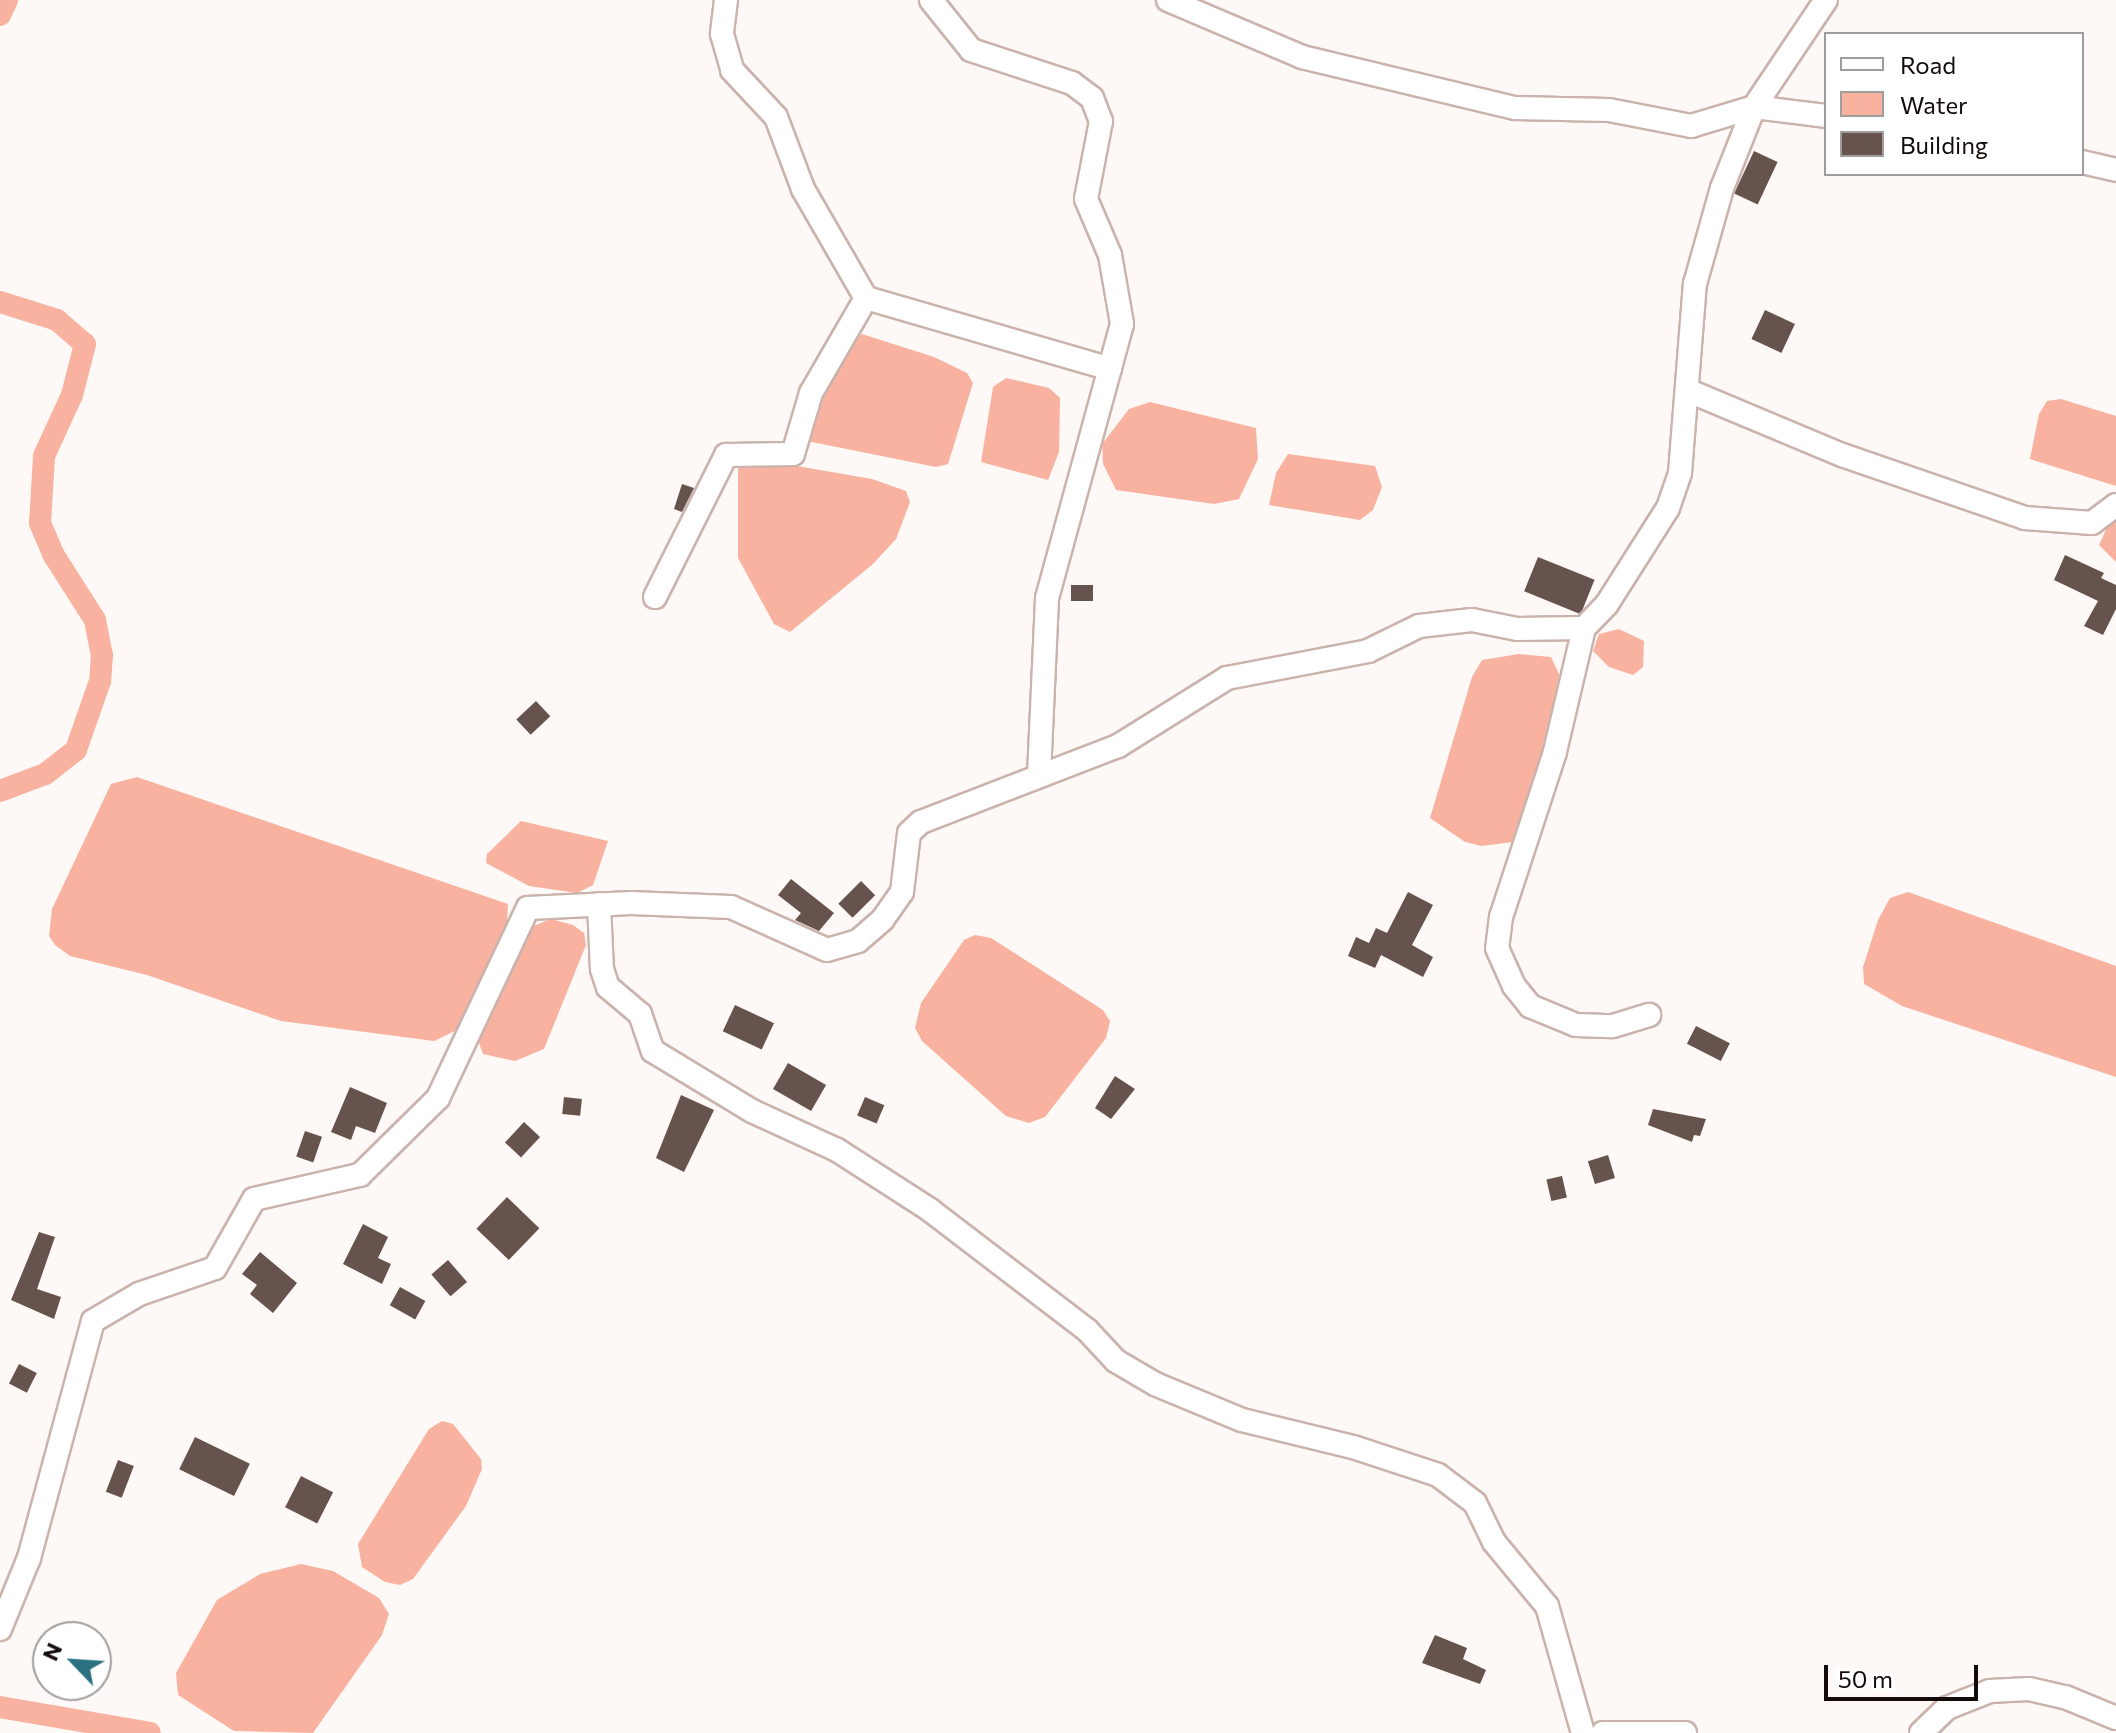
<!DOCTYPE html>
<style>
body{margin:0}
#map{position:relative;width:2116px;height:1733px;overflow:hidden;background:#fef9f7;font-family:Commissioner,sans-serif}
div>[style]{position:absolute}
.water>*{inset:0;background:#f8b29f}
.canal>*{height:22px;margin:-11px;padding:0 11px;transform-origin:11px;border-radius:11px;background:#f8b29f}
.building>*{inset:0;background:#67534e;transform-origin:0 0}
.roads{filter:drop-shadow(2px 0 #cab3ad) drop-shadow(-2px 0 #cab3ad) drop-shadow(0 2px #cab3ad) drop-shadow(0 -2px #cab3ad)}
.minor>*{height:22px;margin:-11px;padding:0 11px;transform-origin:11px;border-radius:11px;background:#fff}
span{translate:-50% -50%;white-space:nowrap;text-align:center;line-height:1.15;-webkit-text-stroke:8px #fff;paint-order:stroke}
.legend{position:absolute;left:1824px;top:32px;width:260px;height:144px;box-sizing:border-box;background:#fff;border:2px solid #a09d9d;margin:0;padding:10px 14px;list-style:none;font-size:24px;color:#120b09}
.legend li{display:flex;align-items:center;gap:16px;height:40px}
.legend b{width:40px;border:2px solid #a09d9d}
.north{position:absolute;left:32px;top:1621px;width:80px;height:80px;box-sizing:border-box;background:#fff;border:2px solid #a09d9d;border-radius:50%;rotate:295deg;font-size:22px;font-weight:700;line-height:32px;text-align:center;color:#120b09}
.north::after{content:'';display:block;margin:auto;width:28px;height:36px;background:#2b7080;clip-path:polygon(50% 0,100% 100%,50% 72%,0 100%)}
.scale{position:absolute;left:1824px;top:1665px;width:154px;height:36px;box-sizing:border-box;border:4px solid #120b09;border-top:0;padding-left:10px;font-size:24px;line-height:28px;white-space:nowrap;color:#120b09;-webkit-text-stroke:6px #fff;paint-order:stroke}
</style>
<div id="map">
<div class="water">
<i style="clip-path:polygon(862px 334px,934px 357px,967px 373px,973px 383px,948px 464px,936px 467px,807px 441px,840px 356px)"></i>
<i style="clip-path:polygon(1006px 378px,1049px 388px,1060px 398px,1059px 452px,1048px 480px,981px 462px,993px 387px)"></i>
<i style="clip-path:polygon(2061px 399px,2116px 416px,2116px 486px,2030px 459px,2039px 414px,2047px 401px)"></i>
<i style="clip-path:polygon(1150px 402px,1256px 428px,1258px 459px,1239px 499px,1214px 504px,1116px 490px,1103px 464px,1102px 444px,1129px 409px)"></i>
<i style="clip-path:polygon(1288px 454px,1375px 466px,1382px 487px,1373px 510px,1360px 520px,1269px 505px,1276px 473px)"></i>
<i style="clip-path:polygon(751px 458px,872px 479px,906px 491px,910px 502px,896px 539px,873px 564px,790px 632px,774px 624px,738px 558px,738px 465px)"></i>
<i style="clip-path:polygon(2110px 521px,2116px 521px,2116px 562px,2099px 545px)"></i>
<i style="clip-path:polygon(1619px 629px,1644px 641px,1643px 667px,1633px 675px,1609px 667px,1593px 651px,1599px 634px)"></i>
<i style="clip-path:polygon(1519px 654px,1551px 657px,1559px 674px,1553px 710px,1523px 834px,1513px 842px,1482px 846px,1465px 842px,1430px 818px,1472px 677px,1482px 660px)"></i>
<i style="clip-path:polygon(137px 777px,508px 904px,507px 923px,457px 1030px,434px 1041px,281px 1021px,147px 975px,70px 956px,55px 945px,49px 936px,52px 909px,111px 784px)"></i>
<i style="clip-path:polygon(521px 821px,608px 841px,593px 885px,577px 893px,529px 886px,486px 863px,487px 854px)"></i>
<i style="clip-path:polygon(1908px 892px,2116px 966px,2116px 1077px,1902px 1006px,1864px 984px,1863px 967px,1878px 920px,1890px 898px)"></i>
<i style="clip-path:polygon(551px 919px,573px 925px,584px 933px,586px 945px,544px 1049px,515px 1061px,483px 1054px,476px 1035px,528px 928px)"></i>
<i style="clip-path:polygon(975px 935px,991px 938px,1103px 1010px,1110px 1021px,1106px 1038px,1045px 1117px,1029px 1123px,1006px 1116px,922px 1041px,915px 1028px,921px 1003px,964px 940px)"></i>
<i style="clip-path:polygon(442px 1421px,453px 1424px,481px 1459px,482px 1469px,466px 1506px,413px 1579px,400px 1585px,385px 1582px,362px 1567px,358px 1544px,429px 1429px)"></i>
<i style="clip-path:polygon(301px 1564px,333px 1571px,379px 1598px,389px 1614px,382px 1635px,313px 1733px,234px 1731px,178px 1695px,176px 1673px,217px 1600px,260px 1574px)"></i>
</div>
<div class="canal">
<i style="left:0;top:15px;width:17px;rotate:-65deg"></i>
<i style="left:0;top:302px;width:60px;rotate:17.5deg"></i>
<i style="left:57px;top:320px;width:37px;rotate:41deg"></i>
<i style="left:85px;top:344px;width:53px;rotate:104.3deg"></i>
<i style="left:72px;top:395px;width:67px;rotate:114.7deg"></i>
<i style="left:44px;top:456px;width:67px;rotate:93.4deg"></i>
<i style="left:40px;top:523px;width:34px;rotate:67deg"></i>
<i style="left:53px;top:554px;width:78px;rotate:57.5deg"></i>
<i style="left:95px;top:620px;width:36px;rotate:79deg"></i>
<i style="left:102px;top:655px;width:26px;rotate:94deg"></i>
<i style="left:100px;top:681px;width:73px;rotate:109.2deg"></i>
<i style="left:76px;top:750px;width:39px;rotate:142deg"></i>
<i style="left:45px;top:774px;width:48px;rotate:159.3deg"></i>
<i style="left:0;top:1707px;width:152px;rotate:9.8deg"></i>
</div>
<div class="building">
<i style="left:1754px;top:151px;width:26px;height:47px;rotate:25deg"></i>
<i style="left:1765px;top:310px;width:33px;height:32px;rotate:25deg"></i>
<i style="clip-path:polygon(682px 484px,694px 488px,682px 512px,674px 509px)"></i>
<i style="clip-path:polygon(2065px 555px,2104px 573px,2101px 578px,2116px 585px,2116px 609px,2103px 635px,2084px 626px,2098px 601px,2054px 580px)"></i>
<i style="left:1538px;top:557px;width:61px;height:37px;rotate:22deg"></i>
<i style="left:1071px;top:585px;width:22px;height:16px"></i>
<i style="left:536px;top:701px;width:21px;height:27px;rotate:47deg"></i>
<i style="clip-path:polygon(791px 879px,834px 913px,819px 931px,795px 920px,801px 913px,778px 895px)"></i>
<i style="left:861px;top:881px;width:20px;height:32px;rotate:45deg"></i>
<i style="clip-path:polygon(1408px 892px,1433px 905px,1412px 945px,1433px 957px,1423px 977px,1381px 955px,1375px 968px,1348px 956px,1356px 937px,1369px 943px,1376px 928px,1387px 933px)"></i>
<i style="left:735px;top:1005px;width:43px;height:29px;rotate:25deg"></i>
<i style="left:1696px;top:1026px;width:38px;height:20px;rotate:27deg"></i>
<i style="left:788px;top:1063px;width:44px;height:30px;rotate:30deg"></i>
<i style="clip-path:polygon(1115px 1076px,1135px 1089px,1111px 1119px,1095px 1108px)"></i>
<i style="clip-path:polygon(350px 1087px,387px 1103px,375px 1133px,356px 1126px,351px 1140px,331px 1132px)"></i>
<i style="clip-path:polygon(681px 1095px,714px 1110px,684px 1172px,656px 1158px)"></i>
<i style="left:564px;top:1097px;width:18px;height:17px;rotate:6deg"></i>
<i style="left:865px;top:1097px;width:21px;height:20px;rotate:23deg"></i>
<i style="clip-path:polygon(1653px 1109px,1706px 1119px,1700px 1136px,1694px 1135px,1692px 1142px,1648px 1125px)"></i>
<i style="left:524px;top:1122px;width:22px;height:28px;rotate:43deg"></i>
<i style="left:305px;top:1131px;width:18px;height:27px;rotate:19deg"></i>
<i style="left:1608px;top:1155px;width:24px;height:21px;rotate:73deg"></i>
<i style="left:1562px;top:1176px;width:22px;height:16px;rotate:77deg"></i>
<i style="left:507px;top:1197px;width:45px;height:44px;rotate:44deg"></i>
<i style="clip-path:polygon(363px 1224px,388px 1237px,378px 1258px,391px 1264px,382px 1284px,343px 1264px)"></i>
<i style="clip-path:polygon(39px 1232px,55px 1237px,37px 1289px,61px 1297px,54px 1319px,11px 1300px)"></i>
<i style="clip-path:polygon(260px 1252px,297px 1283px,273px 1313px,250px 1294px,257px 1285px,242px 1274px)"></i>
<i style="left:448px;top:1260px;width:29px;height:22px;rotate:49deg"></i>
<i style="left:400px;top:1287px;width:29px;height:21px;rotate:29deg"></i>
<i style="left:19px;top:1364px;width:20px;height:22px;rotate:27deg"></i>
<i style="left:195px;top:1437px;width:61px;height:36px;rotate:26deg"></i>
<i style="left:118px;top:1460px;width:17px;height:34px;rotate:21deg"></i>
<i style="left:301px;top:1476px;width:36px;height:35px;rotate:27deg"></i>
<i style="clip-path:polygon(1435px 1635px,1467px 1648px,1463px 1659px,1486px 1670px,1480px 1684px,1422px 1663px)"></i>
</div>
<div class="roads">
<div class="minor">
<i style="left:726px;top:0;width:34px;rotate:97deg"></i>
<i style="left:722px;top:34px;width:37px;rotate:74deg"></i>
<i style="left:732px;top:70px;width:64px;rotate:46.9deg"></i>
<i style="left:776px;top:117px;width:77px;rotate:69.4deg"></i>
<i style="left:803px;top:189px;width:126px;rotate:60deg"></i>
<i style="left:931px;top:0;width:64px;rotate:51.3deg"></i>
<i style="left:971px;top:50px;width:106px;rotate:18.1deg"></i>
<i style="left:1072px;top:83px;width:25px;rotate:37deg"></i>
<i style="left:1092px;top:98px;width:25px;rotate:69deg"></i>
<i style="left:1101px;top:121px;width:79px;rotate:100.9deg"></i>
<i style="left:1086px;top:199px;width:61px;rotate:66.8deg"></i>
<i style="left:1110px;top:255px;width:70px;rotate:80.1deg"></i>
<i style="left:1122px;top:324px;width:285px;rotate:105.3deg"></i>
<i style="left:1047px;top:599px;width:175px;rotate:92.6deg"></i>
<i style="left:1168px;top:0;width:146px;rotate:23deg"></i>
<i style="left:1302px;top:57px;width:219px;rotate:13.5deg"></i>
<i style="left:1515px;top:108px;width:94px;rotate:1.2deg"></i>
<i style="left:1609px;top:110px;width:84px;rotate:11deg"></i>
<i style="left:1691px;top:126px;width:66px;rotate:-16.8deg"></i>
<i style="left:1754px;top:107px;width:73px;rotate:7.1deg"></i>
<i style="left:2082px;top:162px;width:35px;rotate:13deg"></i>
<i style="left:1689px;top:391px;width:166px;rotate:22.7deg"></i>
<i style="left:1842px;top:455px;width:194px;rotate:19deg"></i>
<i style="left:2025px;top:518px;width:67px;rotate:4.3deg"></i>
<i style="left:2092px;top:523px;width:30px;rotate:-37deg"></i>
<i style="left:655px;top:597px;width:159px;rotate:-63.4deg"></i>
<i style="left:726px;top:455px;width:67px;rotate:-0.9deg"></i>
<i style="left:793px;top:454px;width:64px;rotate:-73.6deg"></i>
<i style="left:811px;top:393px;width:110px;rotate:-59.9deg"></i>
<i style="left:866px;top:298px;width:254px;rotate:16.2deg"></i>
<i style="left:1584px;top:628px;width:127px;rotate:103.2deg"></i>
<i style="left:1555px;top:752px;width:174px;rotate:108.1deg"></i>
<i style="left:1501px;top:917px;width:31px;rotate:97deg"></i>
<i style="left:1497px;top:948px;width:42px;rotate:65.9deg"></i>
<i style="left:1514px;top:986px;width:26px;rotate:51deg"></i>
<i style="left:1530px;top:1006px;width:50px;rotate:22.4deg"></i>
<i style="left:1576px;top:1025px;width:37px;rotate:2deg"></i>
<i style="left:1613px;top:1026px;width:38px;rotate:-17deg"></i>
<i style="left:599px;top:904px;width:65px;rotate:87.4deg"></i>
<i style="left:602px;top:969px;width:19px;rotate:72deg"></i>
<i style="left:608px;top:987px;width:42px;rotate:40.2deg"></i>
<i style="left:640px;top:1014px;width:39px;rotate:71deg"></i>
<i style="left:653px;top:1051px;width:116px;rotate:31.2deg"></i>
<i style="left:752px;top:1111px;width:94px;rotate:24.6deg"></i>
<i style="left:837px;top:1150px;width:111px;rotate:32.8deg"></i>
<i style="left:930px;top:1210px;width:198px;rotate:37.4deg"></i>
<i style="left:1087px;top:1330px;width:42px;rotate:46.9deg"></i>
<i style="left:1116px;top:1361px;width:45px;rotate:30.5deg"></i>
<i style="left:1155px;top:1384px;width:94px;rotate:22.5deg"></i>
<i style="left:1242px;top:1420px;width:114px;rotate:13.7deg"></i>
<i style="left:1353px;top:1447px;width:89px;rotate:18.2deg"></i>
<i style="left:1438px;top:1475px;width:46px;rotate:37.1deg"></i>
<i style="left:1475px;top:1503px;width:43px;rotate:64deg"></i>
<i style="left:1494px;top:1542px;width:83px;rotate:50.4deg"></i>
<i style="left:1547px;top:1606px;width:132px;rotate:74.2deg"></i>
<i style="left:0;top:1629px;width:77px;rotate:-67.8deg"></i>
<i style="left:29px;top:1558px;width:245px;rotate:-74.9deg"></i>
<i style="left:93px;top:1321px;width:53px;rotate:-30.4deg"></i>
<i style="left:139px;top:1294px;width:80px;rotate:-18.9deg"></i>
<i style="left:215px;top:1268px;width:79px;rotate:-60.5deg"></i>
<i style="left:254px;top:1199px;width:109px;rotate:-12.8deg"></i>
<i style="left:360px;top:1175px;width:110px;rotate:-44.6deg"></i>
<i style="left:438px;top:1098px;width:210px;rotate:-64.7deg"></i>
<i style="left:528px;top:908px;width:103px;rotate:-2.8deg"></i>
<i style="left:631px;top:903px;width:100px;rotate:2.3deg"></i>
<i style="left:731px;top:907px;width:105px;rotate:24.1deg"></i>
<i style="left:827px;top:950px;width:32px;rotate:-16deg"></i>
<i style="left:858px;top:941px;width:33px;rotate:-41deg"></i>
<i style="left:883px;top:919px;width:33px;rotate:-55deg"></i>
<i style="left:902px;top:892px;width:59px;rotate:-83.2deg"></i>
<i style="left:909px;top:833px;width:16px;rotate:-43deg"></i>
<i style="left:921px;top:822px;width:211px;rotate:-21.1deg"></i>
<i style="left:1118px;top:746px;width:128px;rotate:-32deg"></i>
<i style="left:1227px;top:678px;width:144px;rotate:-10.8deg"></i>
<i style="left:1368px;top:651px;width:57px;rotate:-26.1deg"></i>
<i style="left:1419px;top:626px;width:53px;rotate:-6.5deg"></i>
<i style="left:1472px;top:620px;width:46px;rotate:11.3deg"></i>
<i style="left:1517px;top:629px;width:67px;rotate:-0.9deg"></i>
<i style="left:1584px;top:628px;width:33px;rotate:-46deg"></i>
<i style="left:1607px;top:604px;width:114px;rotate:-57.6deg"></i>
<i style="left:1668px;top:508px;width:37px;rotate:-71deg"></i>
<i style="left:1680px;top:473px;width:190px;rotate:-85.5deg"></i>
<i style="left:1695px;top:284px;width:100px;rotate:-74.3deg"></i>
<i style="left:1722px;top:188px;width:87px;rotate:-68.4deg"></i>
<i style="left:1754px;top:107px;width:129px;rotate:-56.1deg"></i>
<i style="left:1603px;top:1733px;width:82px"></i>
<i style="left:1921px;top:1733px;width:36px;rotate:-44deg"></i>
<i style="left:1947px;top:1708px;width:46px;rotate:-21.6deg"></i>
<i style="left:1990px;top:1691px;width:39px;rotate:-3deg"></i>
<i style="left:2029px;top:1689px;width:37px;rotate:13deg"></i>
<i style="left:2065px;top:1697px;width:55px;rotate:22.4deg"></i>
</div>
</div>
<ul class="legend">
<li><b style="height:10px;background:#fff"></b>Road</li>
<li><b style="height:22px;background:#f8b29f"></b>Water</li>
<li><b style="height:22px;background:#67534e"></b>Building</li>
</ul>
<div class="north">N</div>
<div class="scale">50 m</div>
</div>
